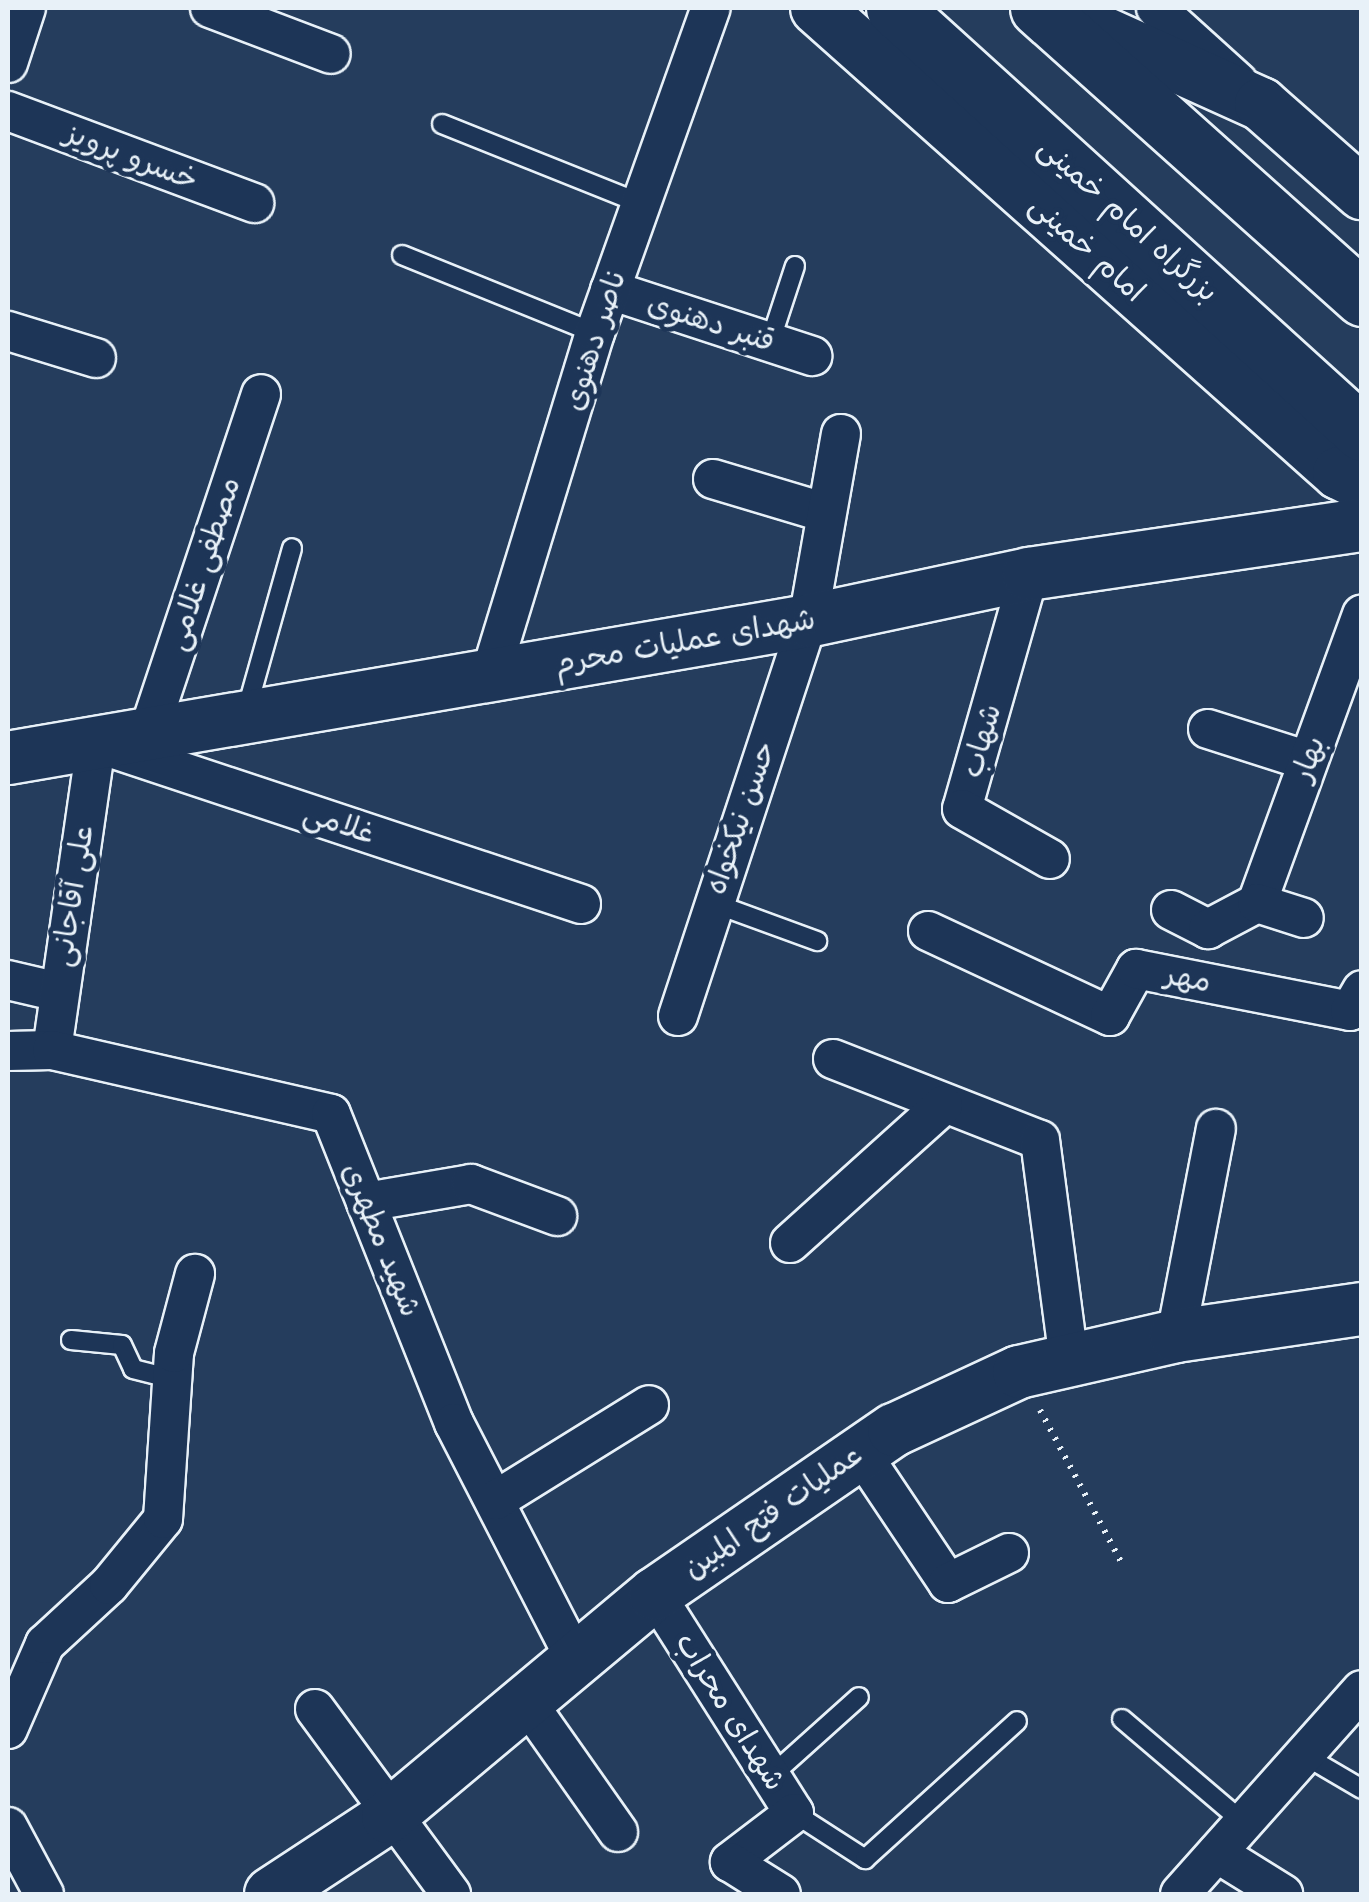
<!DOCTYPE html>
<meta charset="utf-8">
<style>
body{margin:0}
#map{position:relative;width:1369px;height:1902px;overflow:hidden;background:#253d5d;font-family:"Comic Neue","Playpen Sans Arabic",sans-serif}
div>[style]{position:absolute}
.path>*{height:6px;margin-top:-3px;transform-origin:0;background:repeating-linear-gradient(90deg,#e8f1f8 0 2.5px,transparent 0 10.5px)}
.roads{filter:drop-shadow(2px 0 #e8f1f8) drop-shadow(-2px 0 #e8f1f8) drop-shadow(0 2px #e8f1f8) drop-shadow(0 -2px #e8f1f8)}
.lane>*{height:18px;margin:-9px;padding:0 9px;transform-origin:9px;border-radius:9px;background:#1d3557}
.street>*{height:38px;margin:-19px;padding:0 19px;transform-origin:19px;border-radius:19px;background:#1d3557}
.secondary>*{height:52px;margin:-26px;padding:0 26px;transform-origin:26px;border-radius:26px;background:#1d3557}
.highway>*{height:55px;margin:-27.5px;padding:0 27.5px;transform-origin:27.5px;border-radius:27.5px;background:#1d3557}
span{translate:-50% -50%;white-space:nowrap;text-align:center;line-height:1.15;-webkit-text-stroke:10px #1d3557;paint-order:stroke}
.street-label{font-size:30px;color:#e8f1f8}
.frame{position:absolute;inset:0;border:10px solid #e8f1f8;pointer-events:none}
</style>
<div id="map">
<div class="path">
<i style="left:1040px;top:1410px;width:178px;rotate:61.9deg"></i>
</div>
<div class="roads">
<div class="lane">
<i style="left:442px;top:124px;width:213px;rotate:21.8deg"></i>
<i style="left:402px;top:255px;width:208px;rotate:22deg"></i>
<i style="left:770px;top:342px;width:80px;rotate:-71.8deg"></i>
<i style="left:246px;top:712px;width:170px;rotate:-74.3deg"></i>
<i style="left:713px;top:903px;width:111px;rotate:20.1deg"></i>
<i style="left:71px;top:1340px;width:51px;rotate:5.6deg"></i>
<i style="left:122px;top:1345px;width:26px;rotate:65deg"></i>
<i style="left:133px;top:1369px;width:41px;rotate:14deg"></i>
<i style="left:1122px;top:1719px;width:160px;rotate:40.4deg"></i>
<i style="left:1304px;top:1755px;width:67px;rotate:30.4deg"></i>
<i style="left:771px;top:1776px;width:118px;rotate:-41.9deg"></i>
<i style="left:794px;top:1813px;width:85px;rotate:32.9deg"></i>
<i style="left:865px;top:1859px;width:205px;rotate:-42.2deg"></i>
</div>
<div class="street">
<i style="left:210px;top:8px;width:129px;rotate:20.8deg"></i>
<i style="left:1156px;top:8px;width:110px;rotate:42.1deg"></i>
<i style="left:8px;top:63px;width:58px;rotate:-71.9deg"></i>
<i style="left:8px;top:111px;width:263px;rotate:20.5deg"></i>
<i style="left:610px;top:290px;width:213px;rotate:18.1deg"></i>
<i style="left:8px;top:331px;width:92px;rotate:17.1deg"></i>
<i style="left:713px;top:479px;width:115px;rotate:16.7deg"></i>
<i style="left:1029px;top:574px;width:244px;rotate:105.9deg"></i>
<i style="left:962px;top:809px;width:101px;rotate:29.6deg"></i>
<i style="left:490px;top:676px;width:359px;rotate:-73deg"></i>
<i style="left:595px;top:333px;width:345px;rotate:-70.4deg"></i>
<i style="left:1208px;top:729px;width:105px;rotate:17.7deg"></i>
<i style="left:148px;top:734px;width:358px;rotate:-71.6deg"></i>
<i style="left:1257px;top:903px;width:307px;rotate:-70deg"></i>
<i style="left:1171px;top:910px;width:42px;rotate:27.2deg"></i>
<i style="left:1208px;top:929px;width:55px;rotate:-28deg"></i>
<i style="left:1257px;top:903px;width:49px;rotate:17.7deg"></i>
<i style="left:928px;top:931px;width:201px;rotate:25deg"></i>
<i style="left:1110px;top:1016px;width:54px;rotate:-61deg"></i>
<i style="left:1136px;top:969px;width:218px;rotate:11.1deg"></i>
<i style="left:1350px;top:1011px;width:24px;rotate:-60deg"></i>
<i style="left:8px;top:980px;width:52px;rotate:13.2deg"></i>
<i style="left:678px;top:1016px;width:416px;rotate:-71.8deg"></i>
<i style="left:808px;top:621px;width:190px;rotate:-80deg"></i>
<i style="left:52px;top:1050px;width:310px;rotate:-81.8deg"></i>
<i style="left:96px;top:743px;width:511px;rotate:18.36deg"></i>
<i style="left:8px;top:1051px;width:44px;rotate:-1.3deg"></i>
<i style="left:52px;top:1050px;width:286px;rotate:12.9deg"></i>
<i style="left:331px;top:1114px;width:333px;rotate:68.3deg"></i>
<i style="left:454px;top:1423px;width:269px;rotate:62.8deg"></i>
<i style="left:833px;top:1059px;width:222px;rotate:21.4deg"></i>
<i style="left:1040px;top:1140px;width:223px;rotate:82.5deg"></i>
<i style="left:366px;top:1202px;width:107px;rotate:-9.7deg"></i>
<i style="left:471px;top:1184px;width:92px;rotate:20.4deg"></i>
<i style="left:790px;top:1243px;width:206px;rotate:-42deg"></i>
<i style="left:1176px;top:1336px;width:211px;rotate:-79.1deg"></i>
<i style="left:859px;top:1450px;width:160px;rotate:56.2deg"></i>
<i style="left:948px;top:1583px;width:68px;rotate:-26.2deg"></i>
<i style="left:496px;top:1500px;width:180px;rotate:-31.8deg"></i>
<i style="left:655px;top:1594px;width:259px;rotate:57.6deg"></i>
<i style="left:794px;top:1813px;width:81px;rotate:142.6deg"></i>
<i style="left:730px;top:1862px;width:60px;rotate:32.1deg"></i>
<i style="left:526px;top:1701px;width:160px;rotate:54.9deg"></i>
<i style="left:315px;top:1709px;width:230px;rotate:53.7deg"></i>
<i style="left:8px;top:1729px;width:93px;rotate:-66.5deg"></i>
<i style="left:45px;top:1644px;width:87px;rotate:-42.7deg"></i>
<i style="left:109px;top:1585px;width:85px;rotate:-50.7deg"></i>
<i style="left:163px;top:1519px;width:166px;rotate:-86.2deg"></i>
<i style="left:174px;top:1353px;width:82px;rotate:-75.1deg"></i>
<i style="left:8px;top:1827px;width:76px;rotate:61.8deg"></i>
<i style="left:1217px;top:1853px;width:78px;rotate:31.8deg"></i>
<i style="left:1180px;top:1894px;width:273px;rotate:-48.3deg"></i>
</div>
<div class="secondary">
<i style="left:817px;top:8px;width:699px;rotate:41.69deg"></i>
<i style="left:1339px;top:473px;width:25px;rotate:26deg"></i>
<i style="left:1048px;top:8px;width:234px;rotate:24.3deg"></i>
<i style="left:1261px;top:104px;width:135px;rotate:41.4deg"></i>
<i style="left:8px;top:758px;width:812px;rotate:-9.72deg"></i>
<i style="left:808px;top:621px;width:226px;rotate:-12deg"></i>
<i style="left:1029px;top:574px;width:337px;rotate:-8.4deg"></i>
<i style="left:271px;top:1894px;width:140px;rotate:-33.3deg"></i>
<i style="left:388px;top:1817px;width:348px;rotate:-39.9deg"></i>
<i style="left:655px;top:1594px;width:290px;rotate:-34.5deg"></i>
<i style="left:894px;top:1430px;width:138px;rotate:-24.9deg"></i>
<i style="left:1019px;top:1372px;width:161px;rotate:-12.9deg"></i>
<i style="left:1176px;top:1336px;width:188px;rotate:-8.3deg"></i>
</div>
<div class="highway">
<i style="left:894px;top:8px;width:632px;rotate:42.24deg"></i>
<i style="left:1038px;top:8px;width:435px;rotate:41.8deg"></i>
</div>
</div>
<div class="street-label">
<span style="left:131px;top:157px;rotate:21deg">خسرو پرویز</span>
<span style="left:1128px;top:220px;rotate:42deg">بزرگراه امام خمینی</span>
<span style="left:1087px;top:249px;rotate:42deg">امام خمینی</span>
<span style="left:711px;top:323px;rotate:18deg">قنبر دهنوی</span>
<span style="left:595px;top:340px;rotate:-72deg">ناصر دهنوی</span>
<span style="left:204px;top:564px;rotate:-72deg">مصطفی غلامی</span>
<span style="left:685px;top:642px;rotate:-10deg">شهدای عملیات محرم</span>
<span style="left:982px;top:741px;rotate:-74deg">شهاب</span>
<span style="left:1309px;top:759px;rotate:-70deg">بهار</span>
<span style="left:741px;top:818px;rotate:-71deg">حسن نیکخواه</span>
<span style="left:339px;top:824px;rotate:18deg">غلامی</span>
<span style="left:73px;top:896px;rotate:-81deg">علی آقاجانی</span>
<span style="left:1188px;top:979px;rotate:11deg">مهر</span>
<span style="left:381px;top:1240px;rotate:68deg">شهید مطهری</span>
<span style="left:773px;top:1512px;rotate:-35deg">عملیات فتح المبین</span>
<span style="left:730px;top:1712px;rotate:58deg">شهدای محراب</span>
</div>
<div class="frame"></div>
</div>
